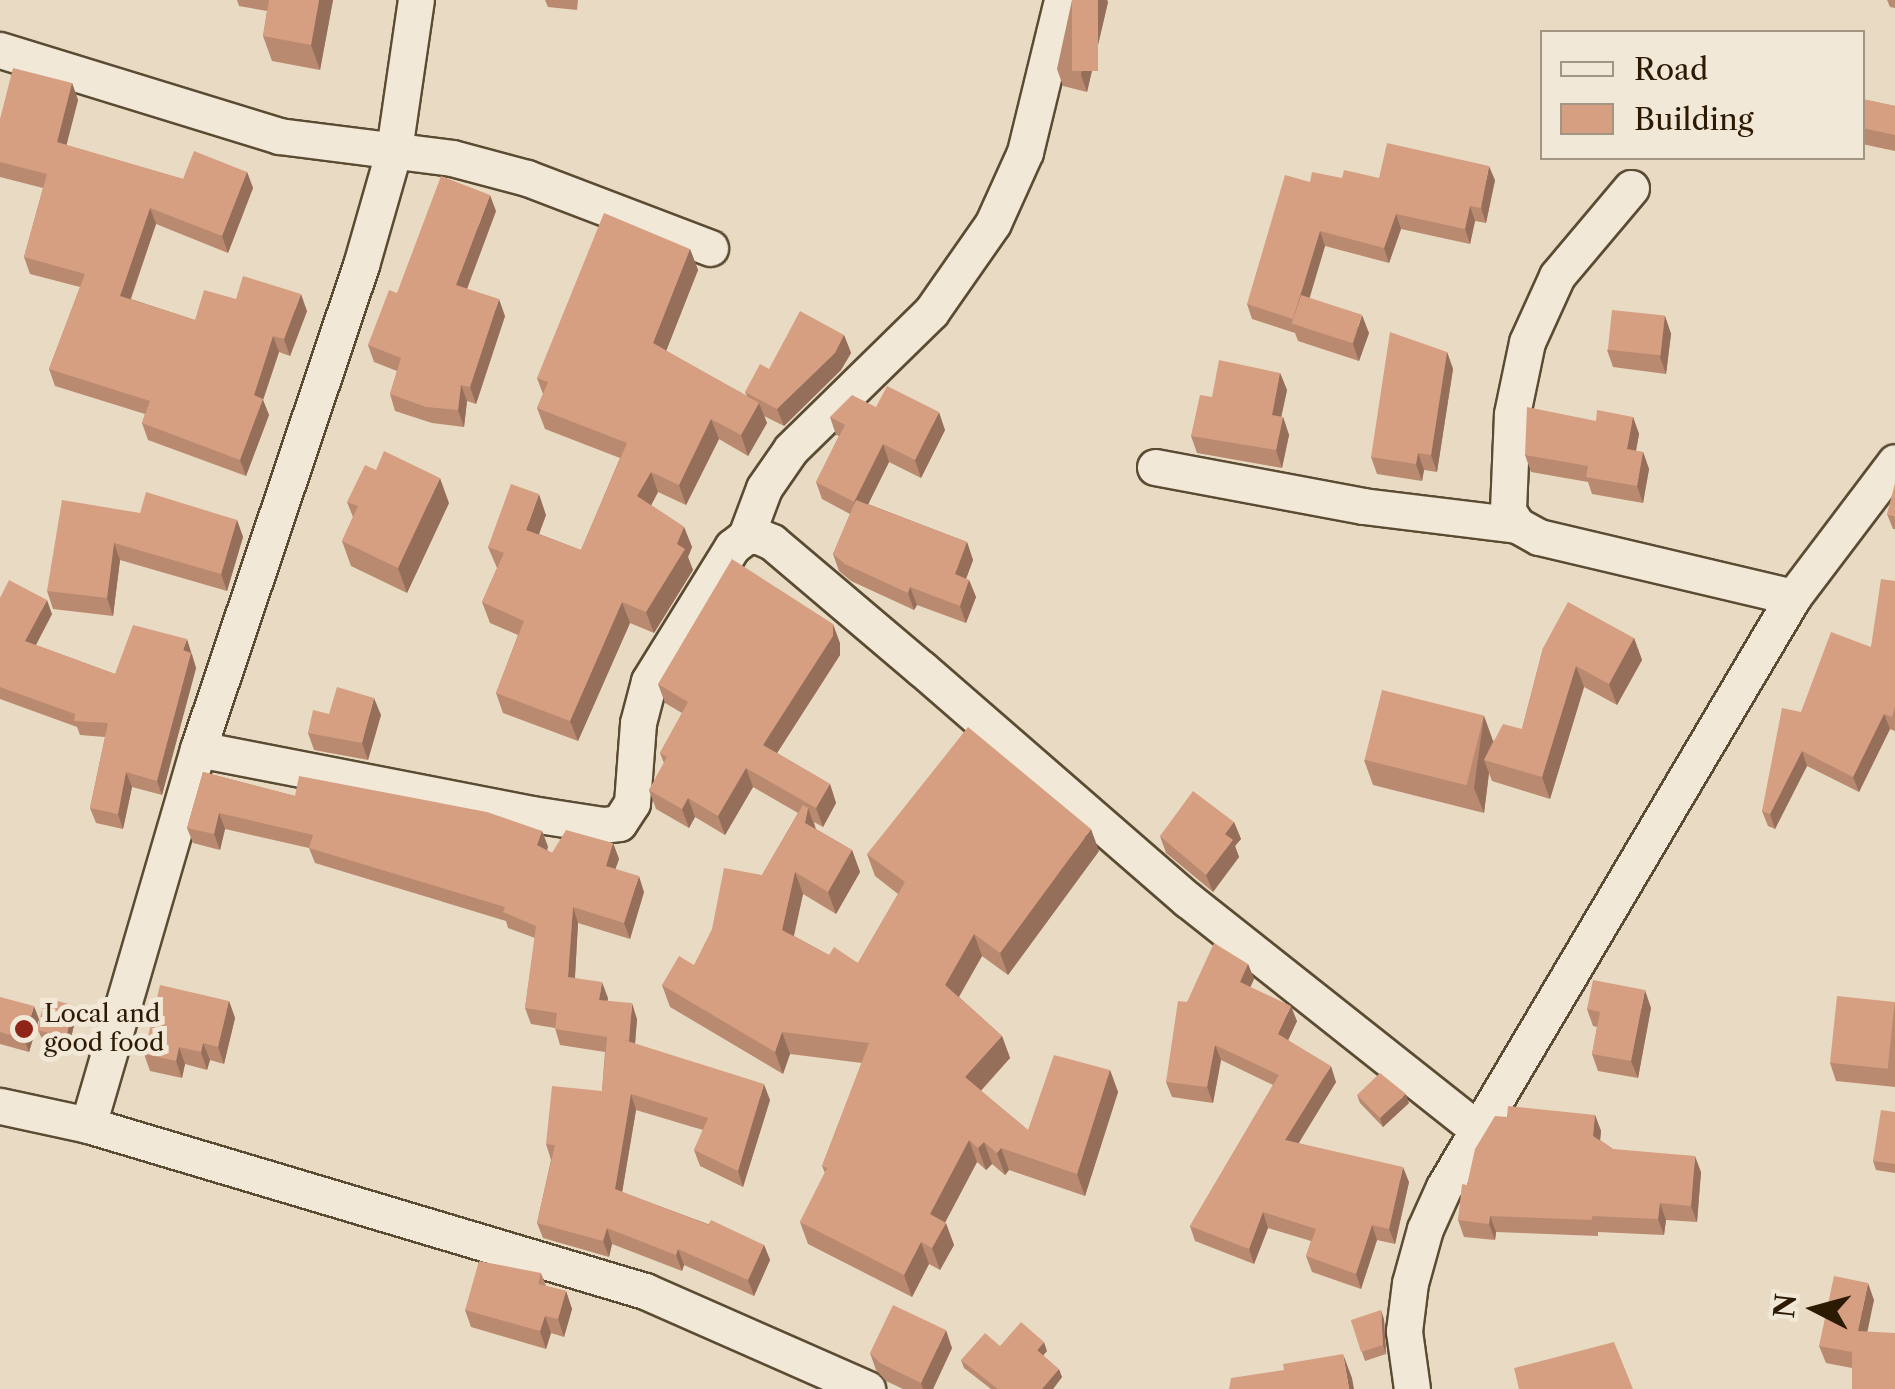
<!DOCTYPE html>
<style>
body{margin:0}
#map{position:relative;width:1895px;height:1389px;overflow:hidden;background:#e9dbc3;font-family:"Libre Caslon Text",serif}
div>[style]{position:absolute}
.roads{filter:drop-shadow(2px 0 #5b4b32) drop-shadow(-2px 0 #5b4b32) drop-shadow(0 2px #5b4b32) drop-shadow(0 -2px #5b4b32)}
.minor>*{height:35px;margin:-17.5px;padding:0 17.5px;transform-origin:17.5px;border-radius:17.5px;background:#f1e8d8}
.wall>*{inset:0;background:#b98970}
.shaded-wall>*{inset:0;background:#966f5b}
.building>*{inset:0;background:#d79f82;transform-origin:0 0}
.dots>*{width:28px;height:28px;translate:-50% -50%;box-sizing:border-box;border:5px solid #f1e8d8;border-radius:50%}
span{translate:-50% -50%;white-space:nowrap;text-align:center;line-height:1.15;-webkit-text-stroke:10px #f1e8d8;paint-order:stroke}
.poi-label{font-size:25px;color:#2c1b02}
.left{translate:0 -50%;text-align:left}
.legend{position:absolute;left:1540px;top:30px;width:325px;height:130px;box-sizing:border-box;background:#f1e8d8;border:2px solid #a29682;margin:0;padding:12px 18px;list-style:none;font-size:30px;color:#2c1b02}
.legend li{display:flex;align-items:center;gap:20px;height:50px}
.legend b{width:50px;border:2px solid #a29682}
.north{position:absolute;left:1765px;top:1259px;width:100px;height:100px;-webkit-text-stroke:8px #f1e8d8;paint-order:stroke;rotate:276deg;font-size:28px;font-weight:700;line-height:40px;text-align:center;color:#2c1b02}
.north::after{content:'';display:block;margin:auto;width:35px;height:45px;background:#2c1b02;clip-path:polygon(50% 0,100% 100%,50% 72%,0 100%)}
</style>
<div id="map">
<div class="roads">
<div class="minor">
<i style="left:0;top:50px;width:292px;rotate:17.1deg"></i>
<i style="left:279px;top:136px;width:174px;rotate:7.2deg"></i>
<i style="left:452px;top:158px;width:78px;rotate:14.9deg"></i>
<i style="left:527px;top:178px;width:196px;rotate:20.9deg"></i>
<i style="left:1631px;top:188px;width:115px;rotate:130.1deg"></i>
<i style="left:1557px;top:276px;width:72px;rotate:114.4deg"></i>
<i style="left:1527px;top:342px;width:74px;rotate:101.8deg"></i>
<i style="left:1512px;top:414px;width:97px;rotate:92.4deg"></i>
<i style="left:1508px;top:511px;width:17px;rotate:57deg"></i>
<i style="left:1517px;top:525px;width:25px;rotate:29deg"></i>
<i style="left:1539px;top:537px;width:261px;rotate:13.3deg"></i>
<i style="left:1155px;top:467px;width:212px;rotate:10.6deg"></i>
<i style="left:1363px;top:506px;width:155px;rotate:7deg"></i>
<i style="left:746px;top:536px;width:51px;rotate:-69.4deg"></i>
<i style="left:764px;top:488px;width:47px;rotate:-55.3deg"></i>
<i style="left:791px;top:449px;width:196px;rotate:-44.4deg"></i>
<i style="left:931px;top:312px;width:108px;rotate:-55.1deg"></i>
<i style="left:993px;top:223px;width:78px;rotate:-65.7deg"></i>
<i style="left:1025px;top:152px;width:156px;rotate:-76.3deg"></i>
<i style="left:198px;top:749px;width:340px;rotate:11deg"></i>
<i style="left:532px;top:814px;width:72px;rotate:8.8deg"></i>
<i style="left:603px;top:825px;width:16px;rotate:-7deg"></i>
<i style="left:619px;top:823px;width:24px;rotate:-57deg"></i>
<i style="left:632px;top:803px;width:80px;rotate:-85.7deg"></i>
<i style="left:638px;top:723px;width:43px;rotate:-75.3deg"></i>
<i style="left:649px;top:681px;width:158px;rotate:-58.2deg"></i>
<i style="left:732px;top:547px;width:18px;rotate:-38deg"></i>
<i style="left:746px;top:536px;width:12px"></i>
<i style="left:758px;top:536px;width:15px;rotate:23deg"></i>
<i style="left:772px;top:542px;width:197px;rotate:40.3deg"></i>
<i style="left:922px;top:669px;width:352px;rotate:41deg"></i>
<i style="left:1188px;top:900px;width:369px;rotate:38.4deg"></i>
<i style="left:0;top:1106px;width:90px;rotate:12.2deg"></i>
<i style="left:88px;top:1125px;width:581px;rotate:16.6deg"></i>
<i style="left:645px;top:1291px;width:243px;rotate:23.8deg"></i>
<i style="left:88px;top:1125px;width:392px;rotate:-73.7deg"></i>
<i style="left:198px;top:749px;width:511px;rotate:-71.39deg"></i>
<i style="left:361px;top:265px;width:120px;rotate:-74deg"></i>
<i style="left:394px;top:150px;width:152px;rotate:-81.7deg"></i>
<i style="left:1412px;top:1389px;width:59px;rotate:-97.9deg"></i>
<i style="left:1404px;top:1331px;width:48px;rotate:-82.9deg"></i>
<i style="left:1410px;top:1283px;width:56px;rotate:-74.5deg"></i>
<i style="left:1425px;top:1229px;width:46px;rotate:-65.7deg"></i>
<i style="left:1444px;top:1187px;width:685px;rotate:-59.39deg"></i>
<i style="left:1793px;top:597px;width:169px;rotate:-52.9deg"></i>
</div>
</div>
<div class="wall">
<i style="clip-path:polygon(237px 0,333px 0,320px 70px,272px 61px,263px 36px,267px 11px,239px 6px)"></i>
<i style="clip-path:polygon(545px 0,578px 0,577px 10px,548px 7px)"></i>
<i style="clip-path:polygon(1072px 0,1107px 0,1108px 2px,1087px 92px,1063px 86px,1057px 69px)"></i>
<i style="clip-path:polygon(1887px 0,1895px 0,1895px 8px,1890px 7px)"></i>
<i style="clip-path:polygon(72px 83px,78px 100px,66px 145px,183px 179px,247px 172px,253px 188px,228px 253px,156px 224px,131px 299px,195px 320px,236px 299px,307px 311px,290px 356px,279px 352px,263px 400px,269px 415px,246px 476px,148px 440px,142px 423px,145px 414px,55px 386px,49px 369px,80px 287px,30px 274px,24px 257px,43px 188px,0 177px,0 119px)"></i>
<i style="clip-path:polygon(1862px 99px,1895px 106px,1895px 151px,1862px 144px)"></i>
<i style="clip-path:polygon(1342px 178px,1495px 180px,1486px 223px,1475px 221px,1470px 244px,1401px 229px,1389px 263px,1325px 246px,1309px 298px,1369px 333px,1359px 361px,1298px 341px,1295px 333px,1252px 319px,1247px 304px)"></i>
<i style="clip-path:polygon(496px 211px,467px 289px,505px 316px,476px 404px,467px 401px,464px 427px,432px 423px,395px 411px,390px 394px,397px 371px,374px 362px,368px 345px,397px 293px)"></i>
<i style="clip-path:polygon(690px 249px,698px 270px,666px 351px,747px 396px,745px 392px,769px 369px,844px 335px,851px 353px,841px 370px,784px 426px,764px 416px,767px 423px,748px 456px,719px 439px,686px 505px,658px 492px,651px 505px,684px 527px,692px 547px,688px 557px,693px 570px,654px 633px,630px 623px,578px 741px,503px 713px,496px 693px,518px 635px,490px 623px,482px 602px,497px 568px,488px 547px,546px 515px,539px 534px,581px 550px,620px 458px,545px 429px,537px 408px,543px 394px,537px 378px)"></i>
<i style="clip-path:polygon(1665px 316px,1671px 334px,1666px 374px,1613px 367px,1607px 350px)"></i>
<i style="clip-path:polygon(1447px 352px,1453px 369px,1437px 472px,1424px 470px,1422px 481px,1377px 474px,1371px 457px)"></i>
<i style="clip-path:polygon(1280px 373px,1287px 390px,1281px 417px,1283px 417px,1289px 435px,1282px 468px,1197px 453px,1191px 436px,1212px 397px)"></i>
<i style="clip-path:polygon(876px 407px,945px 430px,921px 478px,889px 462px,868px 504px,967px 542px,973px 560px,966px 579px,969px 580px,976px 597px,966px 623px,917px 605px,914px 610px,851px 581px,839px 571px,833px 554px,850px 514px,822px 499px,816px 482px,839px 436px,836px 435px,830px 417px)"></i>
<i style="clip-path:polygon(1633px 417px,1639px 434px,1636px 451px,1643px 452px,1649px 469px,1643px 503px,1592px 494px,1588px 482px,1531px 472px,1525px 455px,1596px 421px)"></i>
<i style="clip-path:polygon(347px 502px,449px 503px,407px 593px,351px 566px,342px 541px,353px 517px)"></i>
<i style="clip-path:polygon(140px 513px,237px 520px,243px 537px,227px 591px,120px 560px,113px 616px,53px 609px,47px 591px)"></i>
<i style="clip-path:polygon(1887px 514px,1895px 516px,1895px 529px,1893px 529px)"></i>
<i style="clip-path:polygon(1895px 581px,1895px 731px,1890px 729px,1859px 792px,1807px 766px,1775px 829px,1768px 826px,1762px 811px,1801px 712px,1871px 647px)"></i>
<i style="clip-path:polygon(0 598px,52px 614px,36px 645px,115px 674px,192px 654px,196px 668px,162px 795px,132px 787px,123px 829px,96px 823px,90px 808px,105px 737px,80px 735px,77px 727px,0 699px)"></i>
<i style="clip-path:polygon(1634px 638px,1642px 660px,1617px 705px,1584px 687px,1550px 799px,1492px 781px,1489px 773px,1484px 813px,1373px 785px,1364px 760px,1484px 716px,1493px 741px,1522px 729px,1543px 648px)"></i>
<i style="clip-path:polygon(840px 643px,840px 655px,777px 753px,830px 784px,836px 803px,823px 827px,814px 822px,816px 829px,852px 850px,860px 872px,836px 914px,803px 894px,794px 936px,829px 955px,858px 963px,898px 894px,875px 876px,867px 854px,1099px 851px,1008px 975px,982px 956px,959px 997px,1002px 1036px,1010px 1058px,981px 1091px,1028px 1130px,1110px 1070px,1118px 1092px,1085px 1196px,1009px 1170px,1005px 1175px,992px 1164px,986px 1170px,977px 1162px,945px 1222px,954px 1245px,940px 1270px,929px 1264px,912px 1297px,808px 1244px,800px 1222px,825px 1173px,822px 1166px,862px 1063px,790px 1054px,783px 1074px,670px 1007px,662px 985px,694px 965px,762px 875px,798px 813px,753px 787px,725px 835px,695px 817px,689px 828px,656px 809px,649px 790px,664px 763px,660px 753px,682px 713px,665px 703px,658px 684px)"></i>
<i style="clip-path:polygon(329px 714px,381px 715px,368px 760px,314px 750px,308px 733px)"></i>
<i style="clip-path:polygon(203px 772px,295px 796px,542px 831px,548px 847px,547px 850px,552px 853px,613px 843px,619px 859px,615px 869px,644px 892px,630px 939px,578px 923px,575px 978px,608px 998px,607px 1001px,637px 1019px,635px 1044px,770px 1100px,743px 1187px,700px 1166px,694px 1150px,703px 1130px,636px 1110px,622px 1192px,764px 1245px,770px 1260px,754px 1296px,684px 1265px,682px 1271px,612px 1244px,609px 1257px,543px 1238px,537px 1223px,551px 1160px,546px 1144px,602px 1091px,605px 1052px,560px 1045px,555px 1028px,531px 1024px,525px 1008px,535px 938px,508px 928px,506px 921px,315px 863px,309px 848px,225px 829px,220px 850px,193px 843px,187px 828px)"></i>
<i style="clip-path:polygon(1234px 822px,1241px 839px,1235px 846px,1239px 857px,1213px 892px,1166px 853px,1160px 836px)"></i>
<i style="clip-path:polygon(1248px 964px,1254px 979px,1250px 987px,1297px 1021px,1288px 1040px,1336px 1082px,1298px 1143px,1409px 1182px,1395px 1244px,1377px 1240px,1361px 1289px,1312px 1272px,1306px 1256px,1311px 1241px,1268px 1228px,1254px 1264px,1195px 1241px,1190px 1226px,1273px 1085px,1221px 1060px,1213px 1103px,1172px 1097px,1166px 1082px,1187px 1002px)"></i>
<i style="clip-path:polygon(0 997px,39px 1019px,29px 1052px,0 1044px)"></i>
<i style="clip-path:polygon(229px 1001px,235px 1018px,224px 1064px,210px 1060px,207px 1070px,185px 1064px,182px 1078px,150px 1071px,144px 1054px)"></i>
<i style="clip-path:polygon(1895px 1002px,1895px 1087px,1836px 1081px,1830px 1063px)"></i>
<i style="clip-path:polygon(74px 1005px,77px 1013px,69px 1046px,42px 1039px,38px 1030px)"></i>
<i style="clip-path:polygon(1651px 1008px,1638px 1078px,1598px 1071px,1592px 1054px,1597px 1027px,1593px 1026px,1587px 1009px)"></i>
<i style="clip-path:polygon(1357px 1095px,1409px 1103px,1383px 1127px,1360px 1103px)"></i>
<i style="clip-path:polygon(1895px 1112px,1895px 1173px,1876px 1170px,1873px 1161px)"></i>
<i style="clip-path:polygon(1595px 1115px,1601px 1131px,1600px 1140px,1613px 1149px,1701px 1172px,1697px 1222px,1666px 1220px,1664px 1235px,1598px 1232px,1598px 1236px,1496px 1232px,1495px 1240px,1464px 1237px,1458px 1220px,1467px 1185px,1507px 1117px)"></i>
<i style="clip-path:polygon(541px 1273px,546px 1286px,566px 1291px,572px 1309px,564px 1337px,551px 1333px,546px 1349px,471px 1327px,465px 1310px)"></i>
<i style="clip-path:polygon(1874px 1300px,1852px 1368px,1826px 1363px,1819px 1346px)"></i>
<i style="clip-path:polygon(1384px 1319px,1386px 1354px,1365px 1361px,1351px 1320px)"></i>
<i style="clip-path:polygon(1000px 1346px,1047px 1351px,1043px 1355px,1062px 1377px,1053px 1389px,991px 1389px,964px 1368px,961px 1360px)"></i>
<i style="clip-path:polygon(952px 1348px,933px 1389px,903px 1389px,886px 1381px,876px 1370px,870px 1353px)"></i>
</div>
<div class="shaded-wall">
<i style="clip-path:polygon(319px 0,333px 0,320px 70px,311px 45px)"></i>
<i style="clip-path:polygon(1098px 0,1107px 0,1108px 2px,1087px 92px,1081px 75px)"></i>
<i style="clip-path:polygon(72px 83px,78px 100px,63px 159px,57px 142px)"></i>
<i style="clip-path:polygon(1489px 166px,1495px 180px,1486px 223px,1481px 208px)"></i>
<i style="clip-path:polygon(247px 172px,253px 188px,228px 253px,222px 236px)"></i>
<i style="clip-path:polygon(490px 195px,496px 211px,462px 302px,456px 285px)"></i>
<i style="clip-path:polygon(1470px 206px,1475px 221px,1470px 244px,1465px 229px)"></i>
<i style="clip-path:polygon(150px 208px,156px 224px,126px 312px,120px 296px)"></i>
<i style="clip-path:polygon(1396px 214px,1401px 229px,1389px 263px,1384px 248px)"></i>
<i style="clip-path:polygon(1320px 231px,1325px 246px,1301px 327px,1293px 319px)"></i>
<i style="clip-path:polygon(690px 249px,698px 270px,661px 364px,653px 343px)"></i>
<i style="clip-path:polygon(301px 294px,307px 311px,290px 356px,284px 339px)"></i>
<i style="clip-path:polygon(499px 299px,505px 316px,476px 404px,470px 387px)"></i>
<i style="clip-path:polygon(1362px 315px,1369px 333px,1359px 361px,1353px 344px)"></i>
<i style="clip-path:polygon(1665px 316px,1671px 334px,1666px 374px,1660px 357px)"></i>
<i style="clip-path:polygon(844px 335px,851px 353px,841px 370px,784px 426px,777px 409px)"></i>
<i style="clip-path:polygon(273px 336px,279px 352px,263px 400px,269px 415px,246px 476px,240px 460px,254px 395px)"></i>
<i style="clip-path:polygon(1447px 352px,1453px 369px,1437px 472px,1431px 455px)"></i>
<i style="clip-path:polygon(1280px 373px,1287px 390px,1278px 432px,1272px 415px)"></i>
<i style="clip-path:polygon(461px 385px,467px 401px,464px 427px,458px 410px)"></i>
<i style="clip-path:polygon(759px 403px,767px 423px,748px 456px,741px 435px)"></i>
<i style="clip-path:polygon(939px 412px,945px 430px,921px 478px,915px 460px)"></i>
<i style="clip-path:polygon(1283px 417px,1289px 435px,1282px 468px,1276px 450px)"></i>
<i style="clip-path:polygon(1633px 417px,1639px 434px,1633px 466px,1627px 449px)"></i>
<i style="clip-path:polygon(711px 419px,719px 439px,686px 505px,679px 485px)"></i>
<i style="clip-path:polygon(883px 444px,889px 462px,861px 519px,854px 502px)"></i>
<i style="clip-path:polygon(1643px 452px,1649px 469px,1643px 503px,1637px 486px)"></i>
<i style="clip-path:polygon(1418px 453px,1424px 470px,1422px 481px,1416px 464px)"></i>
<i style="clip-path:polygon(651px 472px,658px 492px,645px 517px,637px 496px)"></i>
<i style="clip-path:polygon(440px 478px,449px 503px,407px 593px,398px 568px)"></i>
<i style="clip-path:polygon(539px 494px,546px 515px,533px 550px,526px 530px)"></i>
<i style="clip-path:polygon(237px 520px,243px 537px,227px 591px,221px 574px)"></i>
<i style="clip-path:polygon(684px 527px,692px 547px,688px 557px,693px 570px,654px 633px,646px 612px)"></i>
<i style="clip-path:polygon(967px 542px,973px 560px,961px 592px,955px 574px)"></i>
<i style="clip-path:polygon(114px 543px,120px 560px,113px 616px,107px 598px)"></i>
<i style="clip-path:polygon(969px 580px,976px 597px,966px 623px,960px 606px)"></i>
<i style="clip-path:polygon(910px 587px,917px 605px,914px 610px,908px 593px)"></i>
<i style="clip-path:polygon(47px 600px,52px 614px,30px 656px,25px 641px)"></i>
<i style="clip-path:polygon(622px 602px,630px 623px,578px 741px,570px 721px)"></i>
<i style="clip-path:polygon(833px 624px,840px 643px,840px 655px,770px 764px,763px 745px)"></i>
<i style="clip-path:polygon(1634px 638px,1642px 660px,1617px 705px,1609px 684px)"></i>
<i style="clip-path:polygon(187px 639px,196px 668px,162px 795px,157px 781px,183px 650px)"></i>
<i style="clip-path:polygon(1576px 666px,1584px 687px,1550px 799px,1542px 777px)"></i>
<i style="clip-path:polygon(374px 698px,381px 715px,368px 760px,362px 743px)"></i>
<i style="clip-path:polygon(1884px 714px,1890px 729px,1859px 792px,1853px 777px)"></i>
<i style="clip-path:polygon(1484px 716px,1493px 741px,1484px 760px,1489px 773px,1484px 813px,1474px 788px)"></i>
<i style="clip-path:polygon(1802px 751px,1807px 766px,1775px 829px,1770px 814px)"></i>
<i style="clip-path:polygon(746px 768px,753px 787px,725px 835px,718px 816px)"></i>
<i style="clip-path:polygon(126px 772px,132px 787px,123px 829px,118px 814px)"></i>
<i style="clip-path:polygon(830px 784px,836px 803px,823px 827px,816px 808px)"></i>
<i style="clip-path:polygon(688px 798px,695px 817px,689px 828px,682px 809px)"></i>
<i style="clip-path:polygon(808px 808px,816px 830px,805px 823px)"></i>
<i style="clip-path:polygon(219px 813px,225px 829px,220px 850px,214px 834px)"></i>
<i style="clip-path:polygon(1234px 822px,1241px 839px,1235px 846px,1239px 857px,1213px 892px,1206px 875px,1225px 834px)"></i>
<i style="clip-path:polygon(1091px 829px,1099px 851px,1008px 975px,1000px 953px)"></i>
<i style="clip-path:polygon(542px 831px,548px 847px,543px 861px,537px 845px)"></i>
<i style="clip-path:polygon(613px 843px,619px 859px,611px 882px,606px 866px)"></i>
<i style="clip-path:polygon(852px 850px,860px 872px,836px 914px,828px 892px)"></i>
<i style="clip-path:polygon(795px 872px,803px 894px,790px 952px,782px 930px)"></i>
<i style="clip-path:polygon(639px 876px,644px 892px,630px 939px,624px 923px)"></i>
<i style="clip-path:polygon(573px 907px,578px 923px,574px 993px,568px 977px)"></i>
<i style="clip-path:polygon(974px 934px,982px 956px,953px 1007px,945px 985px)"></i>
<i style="clip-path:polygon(1248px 964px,1254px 979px,1246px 997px,1240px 982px)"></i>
<i style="clip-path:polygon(602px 982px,608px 998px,605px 1016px,599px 1000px)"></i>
<i style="clip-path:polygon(1645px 990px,1651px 1008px,1638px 1078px,1631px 1061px)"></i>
<i style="clip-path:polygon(229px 1001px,235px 1018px,224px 1064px,218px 1047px)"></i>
<i style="clip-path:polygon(632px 1003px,637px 1019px,634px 1056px,629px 1041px)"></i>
<i style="clip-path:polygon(74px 1005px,77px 1013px,69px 1046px,66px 1037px)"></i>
<i style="clip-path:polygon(34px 1006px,39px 1019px,29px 1052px,24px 1039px)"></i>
<i style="clip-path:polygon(1291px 1006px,1297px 1021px,1284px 1049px,1278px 1034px)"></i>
<i style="clip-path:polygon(782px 1032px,790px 1054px,783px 1074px,775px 1052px)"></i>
<i style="clip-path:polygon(1002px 1036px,1010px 1058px,973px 1099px,965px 1077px)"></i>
<i style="clip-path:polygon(203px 1043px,210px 1060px,207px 1070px,201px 1052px)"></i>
<i style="clip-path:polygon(1215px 1045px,1221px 1060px,1213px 1103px,1207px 1087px)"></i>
<i style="clip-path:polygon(179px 1047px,185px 1064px,182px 1078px,176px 1061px)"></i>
<i style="clip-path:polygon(1331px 1066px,1336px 1082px,1291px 1156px,1285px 1140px)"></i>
<i style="clip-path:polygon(1110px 1070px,1118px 1092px,1085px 1196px,1077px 1174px)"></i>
<i style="clip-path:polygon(764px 1084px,770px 1100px,743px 1187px,738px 1171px)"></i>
<i style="clip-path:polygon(631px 1094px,636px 1110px,620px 1205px,615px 1189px)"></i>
<i style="clip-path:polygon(1406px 1094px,1409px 1103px,1383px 1127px,1380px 1118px)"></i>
<i style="clip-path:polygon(1595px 1115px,1601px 1131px,1599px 1152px,1593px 1136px)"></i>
<i style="clip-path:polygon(969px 1140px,977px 1162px,938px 1236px,930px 1214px)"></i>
<i style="clip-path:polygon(984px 1142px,992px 1164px,986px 1170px,978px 1148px)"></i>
<i style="clip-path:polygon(1001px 1148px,1009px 1170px,1005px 1175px,997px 1153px)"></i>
<i style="clip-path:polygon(1695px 1156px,1701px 1172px,1697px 1222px,1691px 1206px)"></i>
<i style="clip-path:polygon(1403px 1167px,1409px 1182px,1395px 1244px,1389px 1229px)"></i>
<i style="clip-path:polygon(1660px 1203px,1666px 1220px,1664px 1235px,1658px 1219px)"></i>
<i style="clip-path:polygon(1263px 1212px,1268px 1228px,1254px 1264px,1249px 1249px)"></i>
<i style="clip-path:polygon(1490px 1216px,1496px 1232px,1495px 1240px,1489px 1224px)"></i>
<i style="clip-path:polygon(946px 1223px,954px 1245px,940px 1270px,932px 1248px)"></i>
<i style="clip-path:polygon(1372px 1225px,1377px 1240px,1361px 1289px,1356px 1274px)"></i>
<i style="clip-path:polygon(607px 1228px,612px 1244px,609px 1257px,603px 1241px)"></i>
<i style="clip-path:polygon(921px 1242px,929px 1264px,912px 1297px,904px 1275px)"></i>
<i style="clip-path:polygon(764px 1245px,770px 1260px,754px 1296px,748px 1280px)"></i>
<i style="clip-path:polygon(678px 1249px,684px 1265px,682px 1271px,676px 1255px)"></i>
<i style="clip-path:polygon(1868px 1283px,1874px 1300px,1864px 1348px,1858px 1331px)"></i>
<i style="clip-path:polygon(566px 1291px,572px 1309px,564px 1337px,558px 1319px)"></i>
<i style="clip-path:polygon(1381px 1310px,1384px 1319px,1386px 1354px,1383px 1345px)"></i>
<i style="clip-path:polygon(545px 1316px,551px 1333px,546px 1349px,540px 1331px)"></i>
<i style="clip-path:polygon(946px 1330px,952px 1348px,933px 1389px,923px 1389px,921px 1383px)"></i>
<i style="clip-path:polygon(1044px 1342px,1047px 1351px,1040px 1359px,1037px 1350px)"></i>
<i style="clip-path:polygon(1343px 1354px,1352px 1378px,1354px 1389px,1349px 1389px)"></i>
<i style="clip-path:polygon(1059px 1369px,1062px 1377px,1053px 1389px,1042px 1389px)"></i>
</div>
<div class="building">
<i style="clip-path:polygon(269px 0,319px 0,311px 45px,263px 36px)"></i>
<i style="left:1072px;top:0;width:26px;height:71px"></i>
<i style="clip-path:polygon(13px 68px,72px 83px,57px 142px,183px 179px,194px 151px,247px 172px,222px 236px,150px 208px,120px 296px,195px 320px,204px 290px,236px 299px,243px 276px,301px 294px,284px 339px,273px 336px,254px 395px,263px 399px,240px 460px,142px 423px,150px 401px,49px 369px,85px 274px,24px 257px,47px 174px,0 162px,0 119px)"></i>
<i style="clip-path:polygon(1862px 99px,1895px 106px,1895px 135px,1862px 128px)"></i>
<i style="clip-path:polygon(1387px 143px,1489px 166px,1481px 208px,1470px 206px,1465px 229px,1396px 214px,1384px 248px,1320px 231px,1293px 319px,1247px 304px,1285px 175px,1310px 182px,1312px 172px,1342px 178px,1344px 170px,1379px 178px)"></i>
<i style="clip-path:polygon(441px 176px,490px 195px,456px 285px,499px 299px,470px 387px,461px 385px,458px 410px,426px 407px,390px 394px,401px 358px,368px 345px,389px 290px,397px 293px)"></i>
<i style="clip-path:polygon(604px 213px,690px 249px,653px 343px,759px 403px,741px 435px,711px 419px,679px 485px,651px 472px,637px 496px,684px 527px,677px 544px,685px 549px,646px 612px,622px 602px,570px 721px,496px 693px,524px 621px,482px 602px,504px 553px,488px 547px,511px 484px,539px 494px,526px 530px,581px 550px,627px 443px,537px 408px,548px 382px,537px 378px)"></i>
<i style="left:1301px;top:295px;width:64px;height:30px;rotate:18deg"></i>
<i style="left:1612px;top:310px;width:53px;height:40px;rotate:6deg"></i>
<i style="clip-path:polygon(800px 311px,844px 335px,835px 353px,777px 409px,745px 392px,760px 364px,769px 369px)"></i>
<i style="clip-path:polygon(1390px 332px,1447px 352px,1431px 455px,1418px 453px,1416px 464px,1371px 457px)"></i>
<i style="clip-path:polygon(1219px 360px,1280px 373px,1272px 415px,1283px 417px,1276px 450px,1191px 436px,1200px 395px,1212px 397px)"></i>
<i style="clip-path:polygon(887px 386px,939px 412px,915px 460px,883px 444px,854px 502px,816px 482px,845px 425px,830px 417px,852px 395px,876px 407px)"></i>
<i style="clip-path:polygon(1527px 407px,1596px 421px,1597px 410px,1633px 417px,1627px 449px,1643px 452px,1637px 486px,1586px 477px,1588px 466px,1525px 455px)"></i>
<i style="clip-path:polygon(384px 451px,440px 478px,398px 568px,342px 541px,358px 506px,347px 502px,365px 465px,376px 470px)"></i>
<i style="clip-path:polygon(1895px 483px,1895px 516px,1887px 514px)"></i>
<i style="clip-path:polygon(146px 492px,237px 520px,221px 574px,114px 543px,107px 598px,47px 591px,62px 500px,140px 513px)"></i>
<i style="clip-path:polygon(856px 500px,967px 542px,955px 574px,969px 580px,960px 606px,910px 587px,908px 593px,845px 564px,833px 554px)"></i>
<i style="clip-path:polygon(732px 559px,833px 624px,833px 636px,763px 745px,830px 784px,816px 808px,746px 768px,718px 816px,688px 798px,682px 809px,649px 790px,667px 757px,660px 753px,688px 702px,658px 684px)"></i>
<i style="clip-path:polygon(1881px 579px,1895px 581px,1895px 706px,1892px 717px,1884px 714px,1853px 777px,1802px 751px,1770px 814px,1762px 811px,1782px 708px,1801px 712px,1831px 632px,1871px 647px)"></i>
<i style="clip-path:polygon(9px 580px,47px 600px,25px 641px,115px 674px,133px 625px,187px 639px,183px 650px,191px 653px,157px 781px,126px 772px,118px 814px,90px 808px,108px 723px,74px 721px,75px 714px,0 687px,0 598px)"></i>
<i style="clip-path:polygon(1568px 602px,1634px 638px,1609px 684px,1576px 666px,1542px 777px,1484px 760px,1503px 724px,1522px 729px,1543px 648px)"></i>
<i style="clip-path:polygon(337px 687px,374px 698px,362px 743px,308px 733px,313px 710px,329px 714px)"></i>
<i style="left:1382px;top:690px;width:105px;height:72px;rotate:14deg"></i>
<i style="clip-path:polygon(968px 727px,1091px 829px,1000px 953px,974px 934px,945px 985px,1002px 1036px,965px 1077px,1028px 1130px,1054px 1055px,1110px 1070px,1077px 1174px,1001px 1148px,997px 1153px,984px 1142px,978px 1148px,969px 1140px,930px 1214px,946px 1223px,932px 1248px,921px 1242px,904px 1275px,800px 1222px,827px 1168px,822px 1166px,869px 1043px,782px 1032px,775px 1052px,662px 985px,679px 956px,694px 965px,712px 929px,724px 868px,762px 875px,803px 805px,808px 808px,805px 823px,852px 850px,828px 892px,795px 872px,782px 930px,829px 955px,834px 947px,858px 963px,905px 882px,867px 854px)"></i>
<i style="clip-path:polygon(203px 772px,295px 796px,299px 776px,487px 812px,542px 831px,537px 845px,552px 853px,566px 830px,613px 843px,606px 866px,639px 876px,624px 923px,573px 907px,568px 977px,602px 982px,599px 1000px,632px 1003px,629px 1041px,621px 1039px,764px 1084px,738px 1171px,694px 1150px,708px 1118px,631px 1094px,615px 1189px,708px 1225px,711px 1220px,764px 1245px,748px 1280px,678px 1249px,676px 1255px,607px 1228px,603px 1241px,537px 1223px,555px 1145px,546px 1144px,552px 1086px,602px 1091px,607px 1037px,555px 1029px,557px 1013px,525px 1008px,536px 926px,503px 912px,505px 907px,309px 848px,313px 835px,219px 813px,214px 834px,187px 828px)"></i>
<i style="clip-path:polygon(1193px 791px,1234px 822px,1225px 834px,1233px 840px,1206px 875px,1160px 836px)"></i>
<i style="clip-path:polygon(1214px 943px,1248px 964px,1240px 982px,1291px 1006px,1278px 1034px,1331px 1066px,1285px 1140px,1403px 1167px,1389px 1229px,1372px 1225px,1356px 1274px,1306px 1256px,1316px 1229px,1263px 1212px,1249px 1249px,1190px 1226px,1279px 1075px,1215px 1045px,1207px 1087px,1166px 1082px,1178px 1001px,1187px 1002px)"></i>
<i style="clip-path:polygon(1593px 980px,1645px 990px,1631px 1061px,1592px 1054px,1600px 1012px,1587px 1009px)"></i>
<i style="clip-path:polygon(160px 985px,229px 1001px,218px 1047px,203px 1043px,201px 1052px,179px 1047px,176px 1061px,144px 1054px)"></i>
<i style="left:1837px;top:996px;width:58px;height:67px;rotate:6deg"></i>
<i style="clip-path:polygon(0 997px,34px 1006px,24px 1039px,0 1032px)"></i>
<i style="left:45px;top:998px;width:30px;height:33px;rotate:14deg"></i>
<i style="clip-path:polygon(1380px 1073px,1406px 1094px,1380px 1118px,1357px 1095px)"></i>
<i style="clip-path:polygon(1508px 1106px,1595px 1115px,1593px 1136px,1613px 1149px,1695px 1156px,1691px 1206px,1660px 1203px,1658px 1219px,1592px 1216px,1592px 1220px,1490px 1216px,1489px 1224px,1458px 1220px,1462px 1184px,1467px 1185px,1475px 1149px,1495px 1116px,1507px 1117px)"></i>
<i style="clip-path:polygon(1881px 1110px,1895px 1112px,1895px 1164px,1873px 1161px)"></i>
<i style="clip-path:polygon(479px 1261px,541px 1273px,538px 1284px,566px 1291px,558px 1319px,545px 1316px,540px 1331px,465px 1310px)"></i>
<i style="clip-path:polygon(1834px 1276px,1868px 1283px,1858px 1331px,1895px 1333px,1895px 1389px,1852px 1389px,1852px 1352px,1819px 1346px)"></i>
<i style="clip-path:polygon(893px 1305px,946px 1330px,921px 1383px,880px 1363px,870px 1353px)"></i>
<i style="clip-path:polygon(1381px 1310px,1383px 1345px,1361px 1352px,1351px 1320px)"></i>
<i style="clip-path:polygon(1021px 1322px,1044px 1342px,1037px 1350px,1059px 1369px,1042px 1389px,998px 1389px,961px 1360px,985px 1333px,1000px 1346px)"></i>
<i style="clip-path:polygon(1614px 1342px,1633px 1389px,1519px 1389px,1514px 1368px)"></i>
<i style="clip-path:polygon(1343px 1354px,1349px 1389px,1229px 1389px,1231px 1378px,1284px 1370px,1283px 1364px)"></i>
</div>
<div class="dots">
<i style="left:24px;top:1029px;background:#8f2418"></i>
</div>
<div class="poi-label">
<span class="left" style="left:44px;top:1029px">Local and<br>good food</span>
</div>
<ul class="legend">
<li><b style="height:12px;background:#f1e8d8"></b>Road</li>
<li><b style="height:28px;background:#d79f82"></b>Building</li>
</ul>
<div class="north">N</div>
</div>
